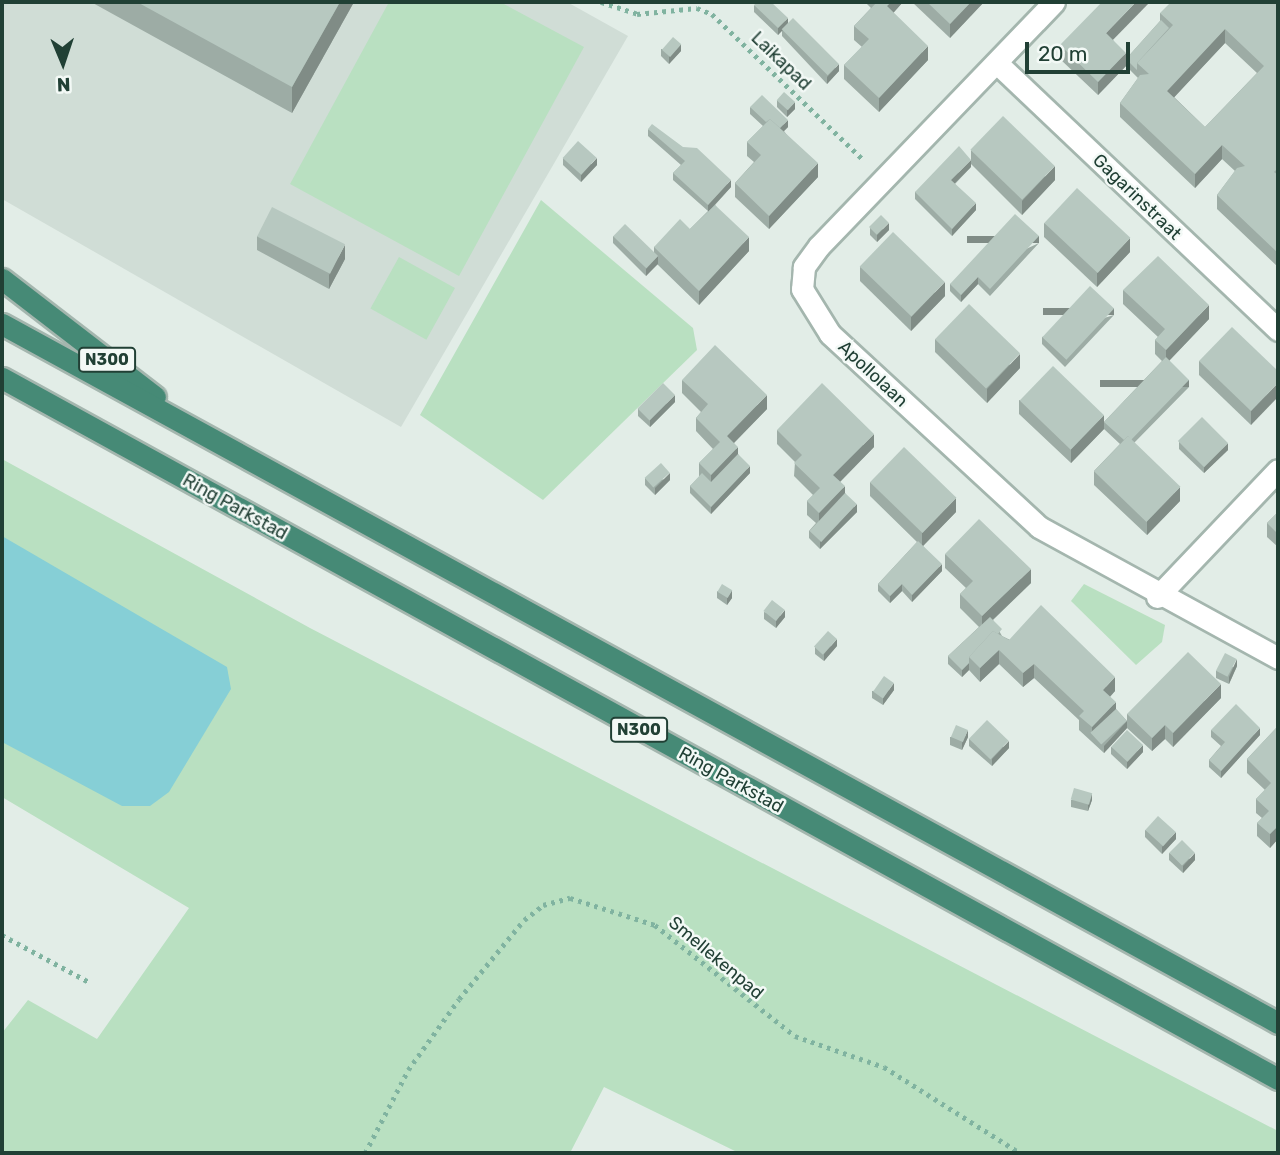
<!DOCTYPE html>
<style>
body{margin:0}
#map{position:relative;width:1280px;height:1155px;overflow:hidden;background:#e2ede7;font-family:Rubik,sans-serif}
div>[style]{position:absolute}
.built>*{inset:0;background:#d0ddd6}
.green>*{inset:0;background:#b9e0c1;transform-origin:0 0}
.water>*{inset:0;background:#86cfd6}
.path>*{height:4.5px;margin-top:-2.25px;transform-origin:0;background:repeating-linear-gradient(90deg,#80b3a0 0 3.5px,transparent 0 8.5px)}
.roads{filter:drop-shadow(2px 0 #a4b6ae) drop-shadow(-2px 0 #a4b6ae) drop-shadow(0 2px #a4b6ae) drop-shadow(0 -2px #a4b6ae)}
.minor>*{height:21px;margin:-10.5px;padding:0 10.5px;transform-origin:10.5px;border-radius:10.5px;background:#fff}
.trunk>*{height:21px;margin:-10.5px;padding:0 10.5px;transform-origin:10.5px;border-radius:10.5px;background:#468a76}
.wall>*{inset:0;background:#9daca5}
.shaded-wall>*{inset:0;background:#808c86;transform-origin:0 0}
.building>*{inset:0;background:#b7c8c0;transform-origin:0 0}
span{translate:-50% -50%;white-space:nowrap;text-align:center;line-height:1.15;-webkit-text-stroke:5px #f3f9f6;paint-order:stroke}
.shield-label span{padding:2px 5px;background:#f3f9f6;border:2px solid;border-radius:5px;-webkit-text-stroke-width:0}
.shield-label{font-size:16px;color:#214035;font-weight:700}
.street-label{font-size:18px;color:#214035}
.frame{position:absolute;inset:0;border:4px solid #214035;pointer-events:none}
.north{position:absolute;left:28px;top:28px;width:70px;height:70px;-webkit-text-stroke:5px #f3f9f6;paint-order:stroke;rotate:178deg;font-size:19px;font-weight:700;line-height:28px;text-align:center;color:#214035}
.north::after{content:'';display:block;margin:auto;width:24px;height:32px;background:#214035;clip-path:polygon(50% 0,100% 100%,50% 72%,0 100%)}
.scale{position:absolute;left:1025px;top:42px;width:105px;height:32px;box-sizing:border-box;border:4px solid #214035;border-top:0;padding-left:9px;font-size:21px;line-height:24px;white-space:nowrap;color:#214035;-webkit-text-stroke:5px #f3f9f6;paint-order:stroke}
</style>
<div id="map">
<div class="built">
<i style="clip-path:polygon(2px 2px,567px 2px,628px 36px,401px 427px,2px 199px)"></i>
</div>
<div class="green">
<i style="clip-path:polygon(389px 2px,500px 2px,584px 47px,459px 276px,290px 184px)"></i>
<i style="clip-path:polygon(541px 200px,693px 328px,697px 350px,543px 500px,420px 415px)"></i>
<i style="left:399px;top:257px;width:64px;height:59px;rotate:29deg"></i>
<i style="clip-path:polygon(2px 459px,310px 628px,1278px 1131px,1278px 1153px,739px 1153px,604px 1087px,570px 1153px,2px 1153px,2px 1033px,28px 1000px,97px 1039px,189px 908px,2px 797px)"></i>
<i style="clip-path:polygon(1084px 584px,1165px 625px,1162px 642px,1136px 665px,1071px 601px)"></i>
</div>
<div class="water">
<i style="clip-path:polygon(2px 536px,227px 667px,231px 689px,169px 792px,150px 806px,122px 806px,2px 742px)"></i>
</div>
<div class="path">
<i style="left:601px;top:2px;width:38px;rotate:18deg"></i>
<i style="left:637px;top:14px;width:60px;rotate:-5.7deg"></i>
<i style="left:697px;top:8px;width:16px;rotate:22deg"></i>
<i style="left:712px;top:14px;width:212px;rotate:43.9deg"></i>
<i style="left:2px;top:935px;width:99px;rotate:28.4deg"></i>
<i style="left:365px;top:1153px;width:93px;rotate:-62.6deg"></i>
<i style="left:408px;top:1070px;width:87px;rotate:-54.3deg"></i>
<i style="left:459px;top:999px;width:102px;rotate:-50.6deg"></i>
<i style="left:524px;top:920px;width:24px;rotate:-38deg"></i>
<i style="left:543px;top:905px;width:28px;rotate:-15deg"></i>
<i style="left:570px;top:898px;width:89px;rotate:17.6deg"></i>
<i style="left:655px;top:925px;width:179px;rotate:38.4deg"></i>
<i style="left:795px;top:1036px;width:94px;rotate:19.2deg"></i>
<i style="left:884px;top:1067px;width:161px;rotate:32.3deg"></i>
</div>
<div class="roads">
<div class="minor">
<i style="left:1054px;top:2px;width:339px;rotate:133.9deg"></i>
<i style="left:819px;top:246px;width:26px;rotate:126deg"></i>
<i style="left:804px;top:267px;width:22px;rotate:95deg"></i>
<i style="left:802px;top:289px;width:53px;rotate:58.1deg"></i>
<i style="left:830px;top:334px;width:284px;rotate:42.7deg"></i>
<i style="left:1039px;top:527px;width:273px;rotate:28.7deg"></i>
<i style="left:997px;top:63px;width:388px;rotate:43.5deg"></i>
<i style="left:1157px;top:597px;width:175px;rotate:-46.4deg"></i>
</div>
<div class="trunk">
<i style="left:2px;top:279px;width:193px;rotate:37.6deg"></i>
<i style="left:2px;top:324px;width:1455px;rotate:28.71deg"></i>
<i style="left:2px;top:378px;width:1456px;rotate:28.78deg"></i>
</div>
</div>
<div class="wall">
<i style="clip-path:polygon(91px 2px,354px 2px,292px 113px)"></i>
<i style="clip-path:polygon(865px 2px,903px 2px,893px 13px,928px 60px,879px 112px,844px 79px,844px 65px,862px 47px,854px 40px,854px 26px,871px 8px)"></i>
<i style="clip-path:polygon(912px 2px,984px 2px,950px 38px)"></i>
<i style="clip-path:polygon(evenodd,1278px 2px,1278px 267px,1217px 209px,1217px 195px,1235px 171px,1222px 159px,1195px 188px,1120px 117px,1120px 103px,1138px 78px,1126px 66px,1098px 95px,1060px 59px,1060px 45px,1113px 40px,1126px 59px,1160px 21px,1160px 13px,1278px 2px,1225px 43px,1257px 73px,1205px 127px,1174px 97px,1225px 43px)"></i>
<i style="clip-path:polygon(754px 5px,788px 23px,839px 71px,827px 84px,782px 36px,782px 30px,778px 35px,754px 12px)"></i>
<i style="clip-path:polygon(661px 49px,681px 51px,669px 64px,661px 56px)"></i>
<i style="clip-path:polygon(777px 100px,795px 109px,787px 117px,777px 107px)"></i>
<i style="clip-path:polygon(750px 107px,788px 127px,784px 131px,818px 177px,769px 229px,735px 197px,735px 183px,754px 162px,747px 156px,747px 142px,763px 126px,750px 114px)"></i>
<i style="clip-path:polygon(648px 129px,731px 187px,715px 205px,749px 251px,699px 305px,657px 264px,646px 276px,613px 243px,613px 236px,654px 253px,654px 247px,690px 229px,708px 211px,673px 180px,673px 173px,681px 165px,648px 136px)"></i>
<i style="clip-path:polygon(971px 150px,1055px 180px,1022px 215px,971px 164px)"></i>
<i style="clip-path:polygon(563px 158px,597px 165px,581px 182px,563px 165px)"></i>
<i style="clip-path:polygon(971px 167px,955px 184px,976px 210px,952px 236px,915px 199px,915px 192px)"></i>
<i style="clip-path:polygon(1044px 223px,1130px 252px,1097px 287px,1044px 237px)"></i>
<i style="clip-path:polygon(870px 228px,889px 230px,877px 242px,870px 235px)"></i>
<i style="clip-path:polygon(257px 236px,345px 259px,329px 289px,257px 250px)"></i>
<i style="clip-path:polygon(1039px 243px,990px 296px,978px 284px,961px 302px,950px 291px,950px 284px)"></i>
<i style="clip-path:polygon(860px 267px,945px 296px,911px 331px,860px 281px)"></i>
<i style="clip-path:polygon(1123px 290px,1209px 319px,1169px 361px,1189px 387px,1134px 443px,1180px 501px,1147px 535px,1094px 485px,1094px 471px,1120px 444px,1104px 429px,1071px 463px,1019px 414px,1019px 400px,1104px 422px,1162px 361px,1155px 354px,1155px 340px,1158px 337px,1123px 304px)"></i>
<i style="clip-path:polygon(1114px 315px,1065px 367px,1042px 344px,1042px 337px)"></i>
<i style="clip-path:polygon(935px 339px,1020px 368px,987px 403px,935px 352px)"></i>
<i style="clip-path:polygon(1199px 361px,1278px 371px,1251px 425px,1199px 375px)"></i>
<i style="clip-path:polygon(682px 380px,767px 409px,734px 443px,738px 454px,750px 473px,711px 514px,690px 493px,690px 486px,699px 477px,699px 463px,713px 449px,696px 431px,696px 418px,701px 412px,682px 393px)"></i>
<i style="clip-path:polygon(675px 402px,650px 427px,638px 416px,638px 409px)"></i>
<i style="clip-path:polygon(777px 430px,874px 447px,840px 482px,845px 493px,857px 512px,820px 549px,809px 538px,809px 531px,816px 523px,807px 515px,807px 501px,813px 495px,794px 476px,795px 462px,777px 444px)"></i>
<i style="clip-path:polygon(1179px 442px,1228px 450px,1204px 473px,1179px 449px)"></i>
<i style="clip-path:polygon(645px 478px,670px 480px,655px 495px,645px 485px)"></i>
<i style="clip-path:polygon(870px 482px,956px 512px,923px 546px,942px 571px,912px 602px,902px 591px,890px 603px,878px 591px,878px 584px,917px 542px,870px 496px)"></i>
<i style="clip-path:polygon(1278px 512px,1278px 547px,1267px 537px,1267px 523px)"></i>
<i style="clip-path:polygon(945px 554px,1031px 583px,993px 620px,1002px 636px,1115px 691px,1110px 697px,1116px 709px,1127px 721px,1127px 714px,1221px 698px,1173px 747px,1165px 739px,1152px 751px,1127px 728px,1104px 753px,1079px 730px,1079px 720px,1034px 678px,1023px 687px,999px 664px,980px 682px,969px 670px,962px 677px,948px 664px,948px 656px,979px 627px,960px 608px,960px 594px,966px 588px,945px 568px)"></i>
<i style="clip-path:polygon(717px 591px,732px 598px,727px 605px,717px 598px)"></i>
<i style="clip-path:polygon(764px 612px,785px 617px,776px 628px,764px 619px)"></i>
<i style="clip-path:polygon(837px 646px,824px 661px,815px 654px,815px 647px)"></i>
<i style="clip-path:polygon(1237px 666px,1229px 684px,1216px 678px,1216px 671px)"></i>
<i style="clip-path:polygon(894px 690px,883px 705px,872px 698px,872px 691px)"></i>
<i style="clip-path:polygon(1278px 726px,1278px 839px,1270px 848px,1257px 836px,1257px 823px,1262px 818px,1256px 813px,1256px 799px,1265px 790px,1247px 773px,1247px 759px)"></i>
<i style="clip-path:polygon(1211px 730px,1260px 735px,1221px 778px,1209px 767px,1209px 760px,1221px 746px,1211px 737px)"></i>
<i style="clip-path:polygon(950px 737px,968px 737px,962px 750px,950px 745px)"></i>
<i style="clip-path:polygon(969px 739px,1009px 748px,992px 766px,969px 746px)"></i>
<i style="clip-path:polygon(1111px 747px,1143px 752px,1127px 769px,1111px 754px)"></i>
<i style="clip-path:polygon(1071px 800px,1092px 800px,1088px 811px,1071px 807px)"></i>
<i style="clip-path:polygon(1145px 830px,1176px 839px,1162px 854px,1145px 837px)"></i>
<i style="clip-path:polygon(1169px 853px,1195px 860px,1183px 873px,1169px 860px)"></i>
</div>
<div class="shaded-wall">
<i style="clip-path:polygon(340px 2px,354px 2px,292px 113px,292px 87px)"></i>
<i style="clip-path:polygon(891px 2px,903px 2px,887px 20px,887px 6px)"></i>
<i style="clip-path:polygon(971px 2px,984px 2px,950px 38px,950px 24px)"></i>
<i style="clip-path:polygon(1136px 2px,1150px 2px,1106px 47px,1106px 33px)"></i>
<i style="clip-path:polygon(788px 18px,788px 25px,778px 35px,778px 28px)"></i>
<i style="clip-path:polygon(1225px 29px,1225px 43px,1167px 105px,1167px 91px)"></i>
<i style="clip-path:polygon(681px 44px,681px 51px,669px 64px,669px 57px)"></i>
<i style="clip-path:polygon(928px 46px,928px 60px,879px 112px,879px 98px)"></i>
<i style="clip-path:polygon(1126px 53px,1126px 66px,1098px 95px,1098px 82px)"></i>
<i style="clip-path:polygon(839px 64px,839px 71px,827px 84px,827px 77px)"></i>
<i style="clip-path:polygon(795px 102px,795px 109px,787px 117px,787px 110px)"></i>
<i style="clip-path:polygon(788px 120px,788px 127px,776px 139px,776px 132px)"></i>
<i style="clip-path:polygon(1222px 145px,1222px 159px,1195px 188px,1195px 174px)"></i>
<i style="clip-path:polygon(597px 158px,597px 165px,581px 182px,581px 175px)"></i>
<i style="clip-path:polygon(971px 160px,971px 167px,951px 187px,951px 180px)"></i>
<i style="clip-path:polygon(818px 163px,818px 177px,769px 229px,769px 216px)"></i>
<i style="clip-path:polygon(1055px 166px,1055px 180px,1022px 215px,1022px 201px)"></i>
<i style="clip-path:polygon(731px 180px,731px 187px,708px 212px,708px 205px)"></i>
<i style="clip-path:polygon(976px 203px,976px 210px,952px 236px,952px 229px)"></i>
<i style="clip-path:polygon(889px 223px,889px 230px,877px 242px,877px 235px)"></i>
<i style="left:1039px;top:236px;width:7px;height:72px;rotate:90deg"></i>
<i style="clip-path:polygon(749px 237px,749px 251px,699px 305px,699px 291px)"></i>
<i style="clip-path:polygon(1130px 238px,1130px 252px,1097px 287px,1097px 273px)"></i>
<i style="clip-path:polygon(345px 245px,345px 259px,329px 289px,329px 275px)"></i>
<i style="clip-path:polygon(658px 256px,658px 264px,646px 276px,646px 269px)"></i>
<i style="clip-path:polygon(978px 277px,978px 284px,961px 302px,961px 295px)"></i>
<i style="clip-path:polygon(945px 282px,945px 296px,911px 331px,911px 317px)"></i>
<i style="clip-path:polygon(1209px 305px,1209px 319px,1166px 364px,1166px 350px)"></i>
<i style="left:1114px;top:308px;width:7px;height:71px;rotate:90deg"></i>
<i style="clip-path:polygon(1020px 354px,1020px 368px,987px 403px,987px 389px)"></i>
<i style="left:1189px;top:380px;width:7px;height:89px;rotate:90deg"></i>
<i style="clip-path:polygon(1278px 383px,1278px 397px,1251px 425px,1251px 411px)"></i>
<i style="clip-path:polygon(675px 395px,675px 402px,650px 427px,650px 420px)"></i>
<i style="clip-path:polygon(767px 395px,767px 409px,727px 450px,727px 436px)"></i>
<i style="clip-path:polygon(1104px 415px,1104px 429px,1071px 463px,1071px 449px)"></i>
<i style="clip-path:polygon(874px 434px,874px 447px,833px 489px,833px 475px)"></i>
<i style="clip-path:polygon(1228px 443px,1228px 450px,1204px 473px,1204px 466px)"></i>
<i style="clip-path:polygon(738px 447px,738px 461px,711px 489px,711px 475px)"></i>
<i style="clip-path:polygon(750px 466px,750px 473px,711px 514px,711px 507px)"></i>
<i style="clip-path:polygon(670px 473px,670px 480px,655px 495px,655px 488px)"></i>
<i style="clip-path:polygon(845px 486px,845px 500px,819px 527px,819px 513px)"></i>
<i style="clip-path:polygon(1180px 487px,1180px 501px,1147px 535px,1147px 521px)"></i>
<i style="clip-path:polygon(956px 498px,956px 512px,922px 547px,922px 533px)"></i>
<i style="clip-path:polygon(857px 504px,857px 512px,820px 549px,820px 542px)"></i>
<i style="clip-path:polygon(942px 564px,942px 571px,912px 602px,912px 595px)"></i>
<i style="clip-path:polygon(1031px 569px,1031px 583px,982px 630px,982px 616px)"></i>
<i style="clip-path:polygon(902px 584px,902px 591px,890px 603px,890px 596px)"></i>
<i style="clip-path:polygon(732px 590px,732px 598px,727px 605px,727px 598px)"></i>
<i style="clip-path:polygon(785px 610px,785px 617px,776px 628px,776px 621px)"></i>
<i style="clip-path:polygon(837px 639px,837px 646px,824px 661px,824px 654px)"></i>
<i style="clip-path:polygon(999px 650px,999px 664px,980px 682px,980px 668px)"></i>
<i style="clip-path:polygon(1237px 659px,1237px 666px,1229px 684px,1229px 677px)"></i>
<i style="clip-path:polygon(969px 663px,969px 670px,962px 677px,962px 670px)"></i>
<i style="clip-path:polygon(1034px 664px,1034px 678px,1023px 687px,1023px 673px)"></i>
<i style="clip-path:polygon(1115px 677px,1115px 691px,1103px 704px,1103px 690px)"></i>
<i style="clip-path:polygon(894px 683px,894px 690px,883px 705px,883px 698px)"></i>
<i style="clip-path:polygon(1221px 684px,1221px 698px,1173px 747px,1173px 733px)"></i>
<i style="clip-path:polygon(1116px 702px,1116px 716px,1092px 734px,1092px 741px,1092px 727px)"></i>
<i style="clip-path:polygon(1127px 721px,1127px 728px,1104px 753px,1104px 746px)"></i>
<i style="clip-path:polygon(1165px 725px,1165px 739px,1152px 751px,1152px 738px)"></i>
<i style="clip-path:polygon(1260px 728px,1260px 735px,1221px 778px,1221px 771px)"></i>
<i style="clip-path:polygon(968px 730px,968px 737px,962px 750px,962px 743px)"></i>
<i style="clip-path:polygon(1009px 741px,1009px 748px,992px 766px,992px 759px)"></i>
<i style="clip-path:polygon(1143px 745px,1143px 752px,1127px 769px,1127px 762px)"></i>
<i style="clip-path:polygon(1092px 793px,1092px 800px,1088px 811px,1088px 804px)"></i>
<i style="clip-path:polygon(1278px 826px,1278px 839px,1270px 848px,1270px 834px)"></i>
<i style="clip-path:polygon(1176px 832px,1176px 839px,1162px 854px,1162px 847px)"></i>
<i style="clip-path:polygon(1195px 853px,1195px 860px,1183px 873px,1183px 866px)"></i>
</div>
<div class="building">
<i style="clip-path:polygon(137px 2px,340px 2px,292px 87px)"></i>
<i style="clip-path:polygon(757px 2px,771px 2px,788px 18px,778px 28px,754px 5px)"></i>
<i style="clip-path:polygon(877px 2px,891px 2px,887px 6px,928px 46px,879px 98px,844px 65px,869px 39px,854px 26px)"></i>
<i style="clip-path:polygon(927px 2px,971px 2px,950px 24px)"></i>
<i style="clip-path:polygon(1102px 2px,1136px 2px,1106px 33px,1126px 53px,1098px 82px,1060px 45px)"></i>
<i style="clip-path:polygon(evenodd,1171px 2px,1278px 2px,1278px 168px,1274px 172px,1278px 175px,1278px 253px,1217px 195px,1237px 168px,1245px 166px,1222px 145px,1195px 174px,1120px 103px,1140px 75px,1149px 74px,1137px 63px,1173px 25px,1160px 13px,1171px 2px,1225px 29px,1264px 66px,1205px 127px,1167px 91px,1225px 29px)"></i>
<i style="left:793px;top:18px;width:65px;height:16px;rotate:45deg"></i>
<i style="clip-path:polygon(1161px 20px,1169px 28px,1137px 63px,1137px 70px,1126px 59px)"></i>
<i style="left:673px;top:37px;width:11px;height:17px;rotate:41deg"></i>
<i style="left:784px;top:92px;width:15px;height:11px;rotate:42deg"></i>
<i style="clip-path:polygon(762px 95px,788px 120px,780px 128px,770px 119px,766px 122px,750px 107px)"></i>
<i style="left:1003px;top:116px;width:72px;height:47px;rotate:44deg"></i>
<i style="clip-path:polygon(770px 119px,818px 163px,769px 216px,735px 183px,761px 155px,747px 142px)"></i>
<i style="clip-path:polygon(652px 124px,683px 147px,697px 148px,731px 180px,708px 205px,673px 173px,685px 161px,648px 129px)"></i>
<i style="left:578px;top:141px;width:25px;height:23px;rotate:42deg"></i>
<i style="clip-path:polygon(959px 146px,971px 160px,951px 180px,976px 203px,952px 229px,915px 192px)"></i>
<i style="left:1077px;top:188px;width:73px;height:48px;rotate:43deg"></i>
<i style="clip-path:polygon(715px 205px,749px 237px,699px 291px,654px 247px,680px 219px,690px 229px)"></i>
<i style="left:272px;top:207px;width:82px;height:33px;rotate:27deg"></i>
<i style="clip-path:polygon(1015px 214px,1039px 236px,990px 289px,978px 277px,961px 295px,950px 284px)"></i>
<i style="left:881px;top:215px;width:11px;height:17px;rotate:45deg"></i>
<i style="left:625px;top:224px;width:46px;height:17px;rotate:44deg"></i>
<i style="left:893px;top:232px;width:72px;height:48px;rotate:44deg"></i>
<i style="clip-path:polygon(1158px 256px,1209px 305px,1166px 350px,1155px 340px,1165px 329px,1123px 290px)"></i>
<i style="left:1090px;top:286px;width:33px;height:70px;rotate:43deg"></i>
<i style="left:969px;top:304px;width:71px;height:49px;rotate:44deg"></i>
<i style="clip-path:polygon(1232px 327px,1278px 371px,1278px 383px,1251px 411px,1199px 361px)"></i>
<i style="clip-path:polygon(715px 345px,767px 395px,727px 436px,738px 447px,711px 475px,699px 463px,720px 442px,696px 418px,708px 404px,682px 380px)"></i>
<i style="clip-path:polygon(1166px 357px,1189px 380px,1131px 440px,1128px 436px,1124px 440px,1104px 422px)"></i>
<i style="left:1053px;top:366px;width:71px;height:48px;rotate:44deg"></i>
<i style="left:663px;top:383px;width:17px;height:36px;rotate:45deg"></i>
<i style="clip-path:polygon(822px 383px,874px 434px,833px 475px,845px 486px,819px 513px,807px 501px,820px 488px,794px 463px,802px 455px,777px 430px)"></i>
<i style="left:1202px;top:417px;width:37px;height:34px;rotate:45deg"></i>
<i style="left:1128px;top:436px;width:73px;height:49px;rotate:44deg"></i>
<i style="left:904px;top:447px;width:73px;height:49px;rotate:44deg"></i>
<i style="clip-path:polygon(738px 454px,750px 466px,711px 507px,690px 486px,702px 473px,711px 482px)"></i>
<i style="left:661px;top:463px;width:13px;height:22px;rotate:48deg"></i>
<i style="left:845px;top:493px;width:16px;height:52px;rotate:43deg"></i>
<i style="clip-path:polygon(1278px 512px,1278px 534px,1267px 523px)"></i>
<i style="clip-path:polygon(979px 519px,1031px 569px,982px 616px,960px 594px,973px 581px,945px 554px)"></i>
<i style="clip-path:polygon(918px 541px,942px 564px,912px 595px,902px 584px,890px 596px,878px 584px)"></i>
<i style="left:722px;top:584px;width:12px;height:9px;rotate:31deg"></i>
<i style="left:772px;top:600px;width:16px;height:14px;rotate:38deg"></i>
<i style="clip-path:polygon(1041px 605px,1115px 677px,1103px 690px,1116px 702px,1092px 727px,1079px 716px,1084px 711px,1034px 664px,1023px 673px,999px 650px,980px 668px,969px 657px,993px 631px,1009px 640px)"></i>
<i style="clip-path:polygon(990px 617px,1002px 629px,998px 634px,993px 631px,969px 657px,969px 663px,962px 670px,948px 656px)"></i>
<i style="left:828px;top:631px;width:12px;height:21px;rotate:42deg"></i>
<i style="clip-path:polygon(1188px 652px,1221px 684px,1173px 733px,1165px 725px,1152px 738px,1127px 714px)"></i>
<i style="left:1225px;top:653px;width:13px;height:20px;rotate:27deg"></i>
<i style="left:884px;top:676px;width:12px;height:19px;rotate:35deg"></i>
<i style="clip-path:polygon(1236px 704px,1260px 728px,1221px 771px,1209px 760px,1225px 742px,1211px 730px)"></i>
<i style="left:1116px;top:709px;width:16px;height:35px;rotate:47deg"></i>
<i style="left:987px;top:720px;width:30px;height:26px;rotate:44deg"></i>
<i style="left:956px;top:725px;width:13px;height:13px;rotate:23deg"></i>
<i style="clip-path:polygon(1278px 726px,1278px 826px,1270px 834px,1257px 823px,1269px 811px,1256px 799px,1271px 783px,1247px 759px)"></i>
<i style="left:1127px;top:730px;width:22px;height:23px;rotate:43deg"></i>
<i style="left:1074px;top:788px;width:19px;height:12px;rotate:16deg"></i>
<i style="left:1158px;top:816px;width:24px;height:19px;rotate:42deg"></i>
<i style="left:1182px;top:840px;width:18px;height:18px;rotate:45deg"></i>
</div>
<div class="shield-label">
<span style="left:107px;top:360px">N300</span>
<span style="left:639px;top:730px">N300</span>
</div>
<div class="street-label">
<span style="left:781px;top:61px;rotate:44deg">Laikapad</span>
<span style="left:1137px;top:197px;rotate:44deg">Gagarinstraat</span>
<span style="left:873px;top:374px;rotate:43deg">Apollolaan</span>
<span style="left:235px;top:507px;rotate:29deg">Ring Parkstad</span>
<span style="left:731px;top:780px;rotate:29deg">Ring Parkstad</span>
<span style="left:716px;top:958px;rotate:40deg">Smellekenpad</span>
</div>
<div class="frame"></div>
<div class="north">N</div>
<div class="scale">20 m</div>
</div>
